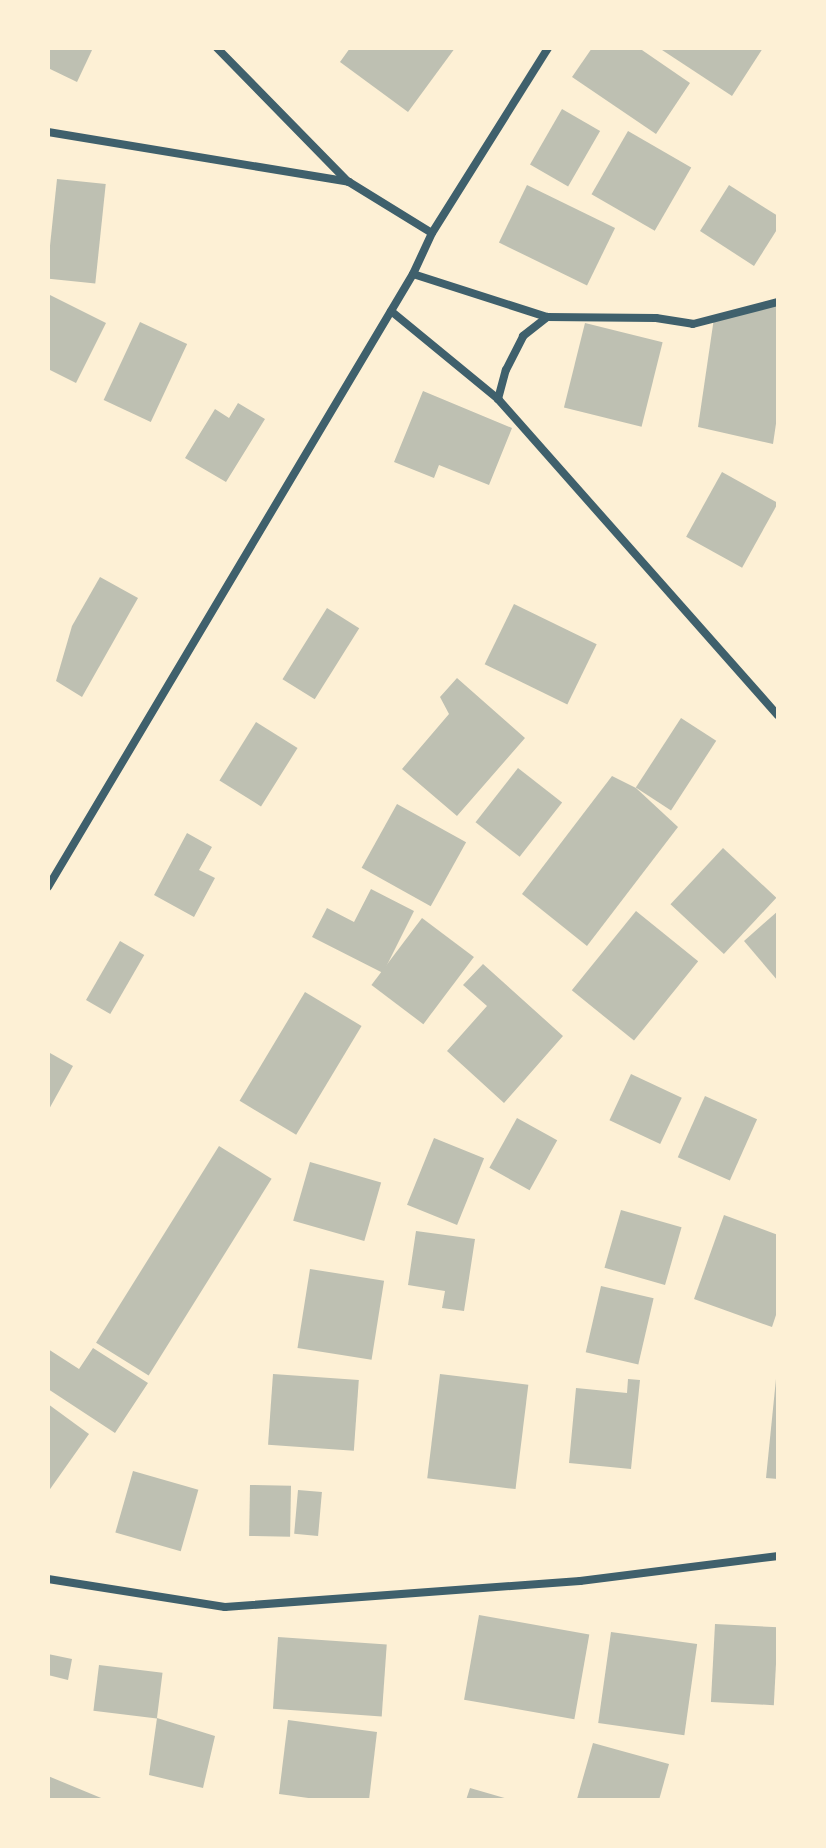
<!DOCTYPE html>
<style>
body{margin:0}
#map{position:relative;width:826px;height:1848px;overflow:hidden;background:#fdf0d5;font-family:Quicksand,sans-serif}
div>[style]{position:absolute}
.building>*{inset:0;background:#bec0b2;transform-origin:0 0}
.minor>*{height:8px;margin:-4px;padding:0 4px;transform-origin:4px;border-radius:4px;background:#3f606c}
span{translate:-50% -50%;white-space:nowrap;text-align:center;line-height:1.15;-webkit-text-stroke:6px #fdf0d5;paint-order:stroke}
.frame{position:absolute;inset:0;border:50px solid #fdf0d5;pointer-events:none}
</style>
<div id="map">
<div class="building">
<i style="clip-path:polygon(48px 48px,93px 48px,77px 82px,48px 68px)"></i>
<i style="clip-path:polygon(350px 48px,455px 48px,408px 112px,340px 62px)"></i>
<i style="clip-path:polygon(592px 48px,639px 48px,690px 83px,656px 134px,572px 77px)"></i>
<i style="clip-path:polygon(659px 48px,763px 48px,732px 96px)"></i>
<i style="left:562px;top:109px;width:44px;height:64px;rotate:30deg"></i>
<i style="left:628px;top:131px;width:73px;height:73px;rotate:30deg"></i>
<i style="left:57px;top:179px;width:49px;height:100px;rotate:6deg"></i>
<i style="left:527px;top:185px;width:98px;height:64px;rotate:26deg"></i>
<i style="clip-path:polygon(729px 185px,778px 216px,778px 228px,754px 266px,700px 231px)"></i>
<i style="clip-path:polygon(48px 294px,106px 323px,76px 383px,48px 369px)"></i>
<i style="clip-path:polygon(778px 302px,778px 410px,773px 444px,698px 427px,714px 318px)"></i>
<i style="left:140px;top:322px;width:52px;height:86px;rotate:25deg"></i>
<i style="left:585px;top:323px;width:80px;height:87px;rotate:14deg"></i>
<i style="clip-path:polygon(423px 391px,512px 428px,489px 485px,439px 465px,434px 478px,394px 462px)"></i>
<i style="clip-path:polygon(238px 403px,265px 419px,226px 482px,185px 458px,215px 409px,229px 418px)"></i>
<i style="left:722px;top:472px;width:64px;height:74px;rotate:29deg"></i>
<i style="clip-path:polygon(100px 577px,138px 598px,82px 697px,56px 681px,72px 626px)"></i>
<i style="left:514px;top:604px;width:92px;height:67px;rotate:26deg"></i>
<i style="left:327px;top:608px;width:38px;height:84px;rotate:32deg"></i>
<i style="clip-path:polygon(457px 678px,525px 738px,457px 816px,402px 769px,449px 714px,440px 697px)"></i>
<i style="left:681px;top:718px;width:42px;height:83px;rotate:33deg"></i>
<i style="left:256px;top:722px;width:49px;height:69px;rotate:32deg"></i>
<i style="left:518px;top:768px;width:56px;height:69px;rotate:38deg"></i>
<i style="clip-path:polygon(612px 776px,636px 788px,678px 827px,587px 946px,522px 894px)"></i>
<i style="left:397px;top:804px;width:79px;height:73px;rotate:29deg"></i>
<i style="clip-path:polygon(187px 833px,212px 847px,199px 870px,215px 878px,194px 917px,154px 895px)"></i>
<i style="left:723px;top:848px;width:73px;height:77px;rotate:43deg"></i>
<i style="clip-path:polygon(371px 889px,414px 911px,383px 973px,312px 937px,327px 908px,354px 922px)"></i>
<i style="left:636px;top:911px;width:80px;height:102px;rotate:39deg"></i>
<i style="clip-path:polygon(778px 911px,778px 981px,744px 941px)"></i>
<i style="left:422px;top:918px;width:65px;height:84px;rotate:37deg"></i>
<i style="left:120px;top:941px;width:28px;height:68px;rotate:30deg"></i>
<i style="clip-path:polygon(483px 964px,563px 1036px,504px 1103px,447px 1051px,487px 1006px,463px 985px)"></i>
<i style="left:305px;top:992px;width:66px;height:127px;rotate:31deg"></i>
<i style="clip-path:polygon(50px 1053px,73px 1066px,48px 1111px,48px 1057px)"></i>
<i style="left:631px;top:1074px;width:56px;height:51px;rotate:25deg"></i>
<i style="left:705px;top:1096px;width:57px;height:67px;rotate:24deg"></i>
<i style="left:517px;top:1118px;width:46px;height:57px;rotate:29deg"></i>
<i style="left:434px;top:1138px;width:54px;height:72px;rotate:22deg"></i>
<i style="left:219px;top:1146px;width:62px;height:232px;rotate:32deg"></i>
<i style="left:310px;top:1162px;width:74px;height:61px;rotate:16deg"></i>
<i style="left:621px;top:1210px;width:63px;height:60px;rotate:16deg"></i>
<i style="clip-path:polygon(724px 1215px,778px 1235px,778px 1309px,772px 1327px,694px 1299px)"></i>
<i style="clip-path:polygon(416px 1231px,475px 1239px,464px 1311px,442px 1308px,445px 1291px,408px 1285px)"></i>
<i style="left:310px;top:1269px;width:75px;height:80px;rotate:9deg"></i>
<i style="left:601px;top:1286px;width:54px;height:68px;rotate:13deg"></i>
<i style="clip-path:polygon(93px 1348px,148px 1383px,115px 1433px,48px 1389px,48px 1349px,79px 1369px)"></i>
<i style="left:273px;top:1374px;width:86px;height:71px;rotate:4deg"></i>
<i style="left:440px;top:1374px;width:89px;height:105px;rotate:7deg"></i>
<i style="clip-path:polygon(628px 1379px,640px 1380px,631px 1469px,569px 1463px,576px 1388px,627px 1393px)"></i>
<i style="clip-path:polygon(776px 1379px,778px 1379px,778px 1479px,766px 1478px)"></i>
<i style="clip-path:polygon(48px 1404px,89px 1434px,48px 1492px)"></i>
<i style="left:133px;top:1471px;width:68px;height:64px;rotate:16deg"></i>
<i style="left:250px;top:1485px;width:41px;height:51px;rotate:1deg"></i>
<i style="left:298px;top:1490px;width:24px;height:44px;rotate:5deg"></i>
<i style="left:479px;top:1615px;width:112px;height:86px;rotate:10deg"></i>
<i style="left:715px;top:1624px;width:63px;height:78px;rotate:3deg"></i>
<i style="left:611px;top:1632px;width:87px;height:92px;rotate:8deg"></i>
<i style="left:278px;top:1637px;width:109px;height:72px;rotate:4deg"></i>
<i style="clip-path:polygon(48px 1654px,72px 1659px,68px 1680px,48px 1675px)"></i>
<i style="left:99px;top:1665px;width:64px;height:46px;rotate:7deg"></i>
<i style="clip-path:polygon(157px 1718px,215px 1736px,203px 1788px,149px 1775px)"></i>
<i style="clip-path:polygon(288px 1720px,377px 1732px,369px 1800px,323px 1800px,279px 1794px)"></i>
<i style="clip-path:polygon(593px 1743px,669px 1764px,659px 1800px,577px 1799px)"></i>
<i style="clip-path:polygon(48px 1776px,106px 1800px,48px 1800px)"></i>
<i style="clip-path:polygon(470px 1788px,508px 1799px,508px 1800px,466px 1800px)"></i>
</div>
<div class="minor">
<i style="left:217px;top:48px;width:187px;rotate:45.6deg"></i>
<i style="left:48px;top:132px;width:305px;rotate:9.4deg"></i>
<i style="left:349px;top:182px;width:97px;rotate:31.6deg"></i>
<i style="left:413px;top:274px;width:141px;rotate:17.8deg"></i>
<i style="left:547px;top:317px;width:109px;rotate:0.5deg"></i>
<i style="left:656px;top:318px;width:37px;rotate:9deg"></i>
<i style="left:693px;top:324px;width:88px;rotate:-14.5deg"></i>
<i style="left:391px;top:311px;width:139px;rotate:39.4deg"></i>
<i style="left:498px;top:399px;width:422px;rotate:48.5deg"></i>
<i style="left:498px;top:399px;width:30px;rotate:-75deg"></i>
<i style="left:506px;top:370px;width:38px;rotate:-63deg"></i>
<i style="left:523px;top:336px;width:31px;rotate:-38deg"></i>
<i style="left:48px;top:887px;width:713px;rotate:-59.23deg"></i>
<i style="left:413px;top:274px;width:45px;rotate:-65.1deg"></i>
<i style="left:432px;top:233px;width:218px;rotate:-57.9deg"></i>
<i style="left:48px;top:1579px;width:179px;rotate:9deg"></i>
<i style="left:225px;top:1607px;width:356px;rotate:-4.2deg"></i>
<i style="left:580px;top:1581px;width:200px;rotate:-7.2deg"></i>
</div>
<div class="frame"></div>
</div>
